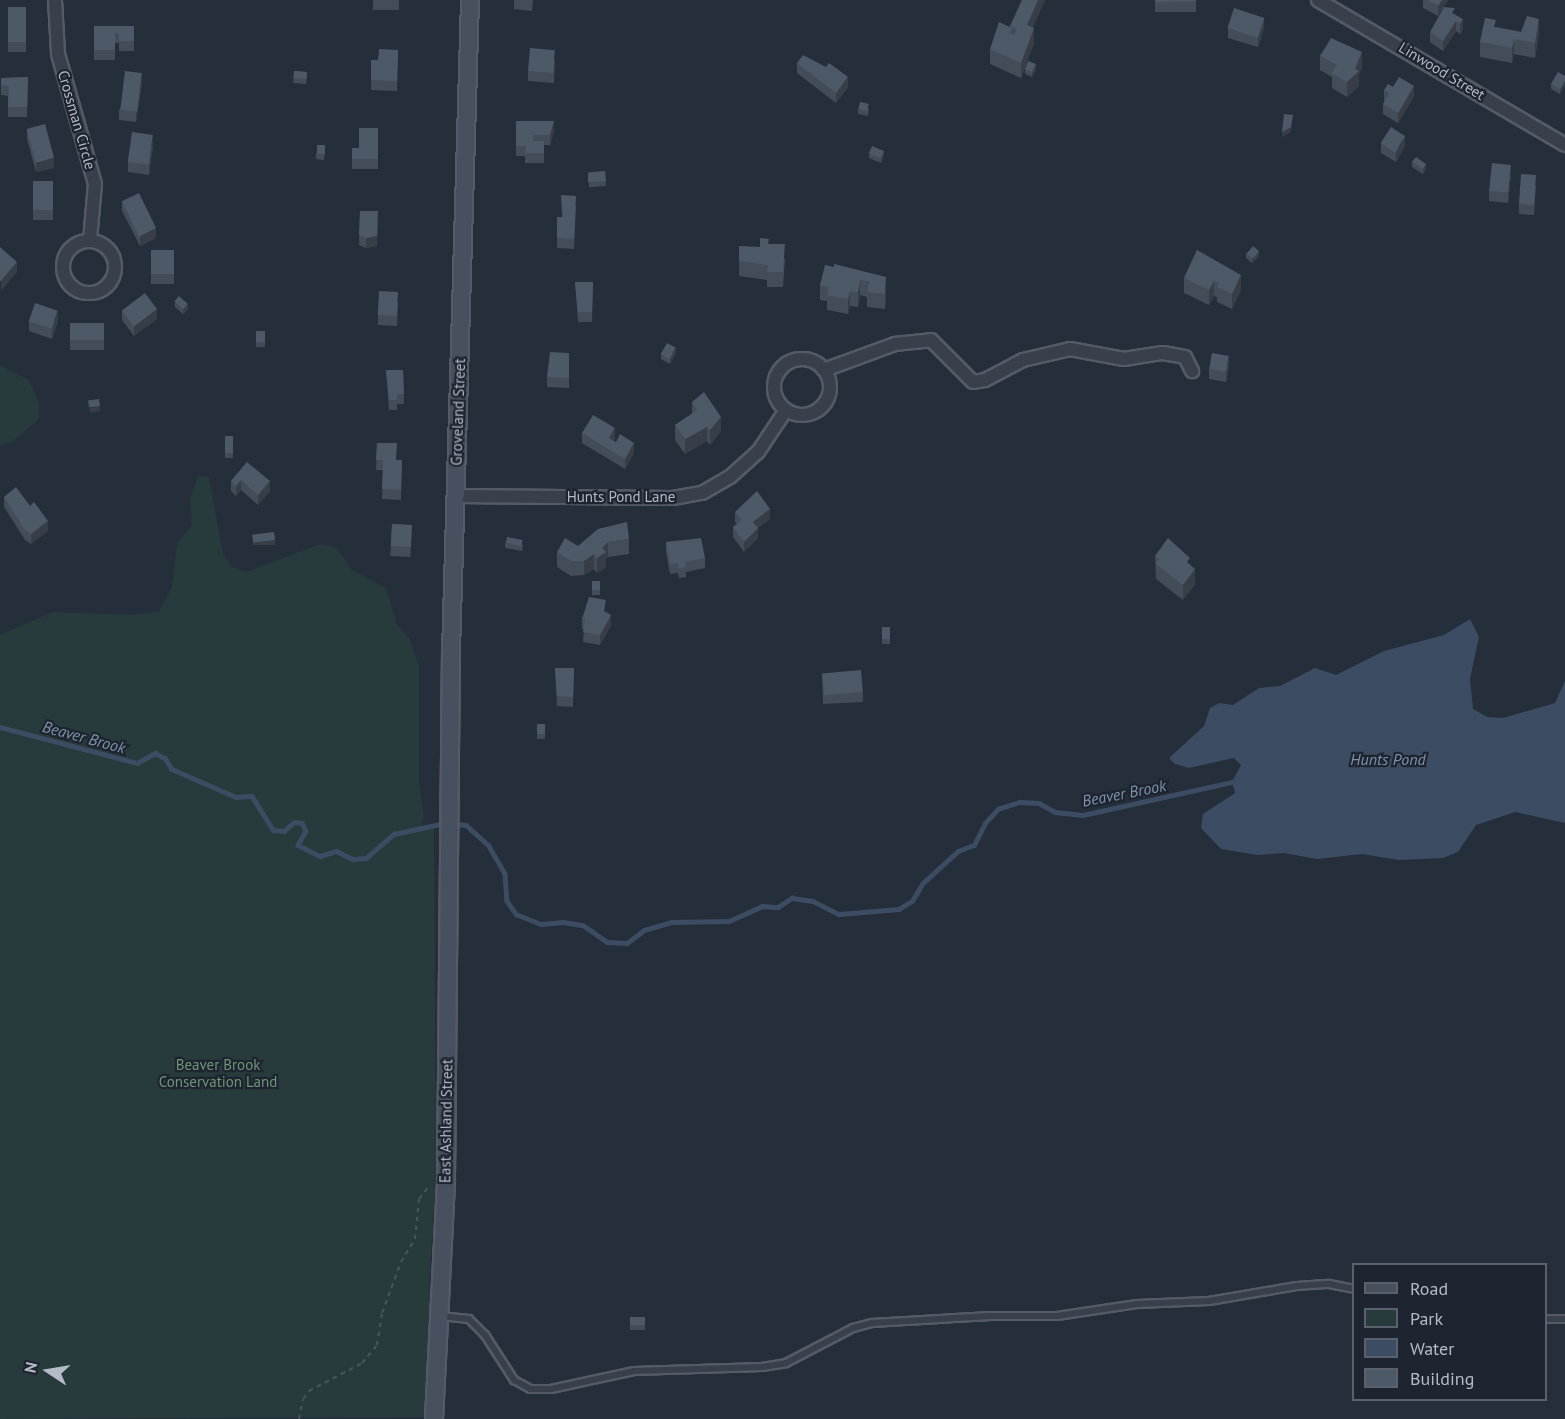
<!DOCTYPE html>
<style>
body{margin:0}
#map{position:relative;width:1565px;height:1419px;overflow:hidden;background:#252e3b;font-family:"PT Sans",sans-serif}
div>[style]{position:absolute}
.green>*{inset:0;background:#273a3c}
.water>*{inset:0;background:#3c4c63}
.stream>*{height:4.5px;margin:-2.25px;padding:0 2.25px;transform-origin:2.25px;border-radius:2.25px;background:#3c4c63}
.path>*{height:2px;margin-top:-1px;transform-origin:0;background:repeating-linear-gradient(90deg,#455759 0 4.5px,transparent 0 9px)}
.roads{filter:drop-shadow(2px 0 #545b66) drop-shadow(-2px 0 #545b66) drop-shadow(0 2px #545b66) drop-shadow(0 -2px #545b66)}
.lane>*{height:6px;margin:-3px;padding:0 3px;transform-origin:3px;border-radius:3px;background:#39404c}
.street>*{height:12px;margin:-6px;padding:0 6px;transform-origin:6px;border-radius:6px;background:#39404c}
.street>.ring{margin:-6px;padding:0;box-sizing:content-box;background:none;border:12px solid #39404c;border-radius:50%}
.secondary>*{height:16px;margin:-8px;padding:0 8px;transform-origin:8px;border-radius:8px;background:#47505e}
.wall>*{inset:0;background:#434d59;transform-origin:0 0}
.shaded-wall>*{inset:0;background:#373e48;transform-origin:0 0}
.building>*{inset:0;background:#4e5967;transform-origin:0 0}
span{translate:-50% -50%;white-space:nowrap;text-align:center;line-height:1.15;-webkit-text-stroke:4.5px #1e2530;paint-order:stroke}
.street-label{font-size:15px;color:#b4bbc7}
.park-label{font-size:15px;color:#6d9676}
.water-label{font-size:16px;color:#7e92ac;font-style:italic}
.legend{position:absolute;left:1352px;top:1263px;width:195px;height:138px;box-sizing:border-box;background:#1e2530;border:2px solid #5a616c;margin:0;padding:8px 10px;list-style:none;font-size:18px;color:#b4bbc7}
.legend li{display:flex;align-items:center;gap:12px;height:30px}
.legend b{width:30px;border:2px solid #5a616c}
.north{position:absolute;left:18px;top:1341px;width:60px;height:60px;-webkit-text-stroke:4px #1e2530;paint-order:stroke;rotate:282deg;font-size:16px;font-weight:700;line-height:24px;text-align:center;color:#b4bbc7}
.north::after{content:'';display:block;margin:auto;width:21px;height:27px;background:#b4bbc7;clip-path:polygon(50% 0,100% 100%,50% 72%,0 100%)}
</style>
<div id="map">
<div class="green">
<i style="clip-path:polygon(0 365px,29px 380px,39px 403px,39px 419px,12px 442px,0 446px)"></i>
<i style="clip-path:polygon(198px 476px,209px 477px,223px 554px,232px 567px,247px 572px,320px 544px,337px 548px,352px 570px,386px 588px,397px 625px,410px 639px,419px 666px,419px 782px,424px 817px,421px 827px,434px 824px,436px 1174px,429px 1289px,440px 1288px,434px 1417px,0 1419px,0 635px,53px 612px,134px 615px,159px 611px,172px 587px,177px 543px,192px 525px,190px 499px)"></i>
</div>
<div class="water">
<i style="clip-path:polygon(1470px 619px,1479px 637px,1470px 679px,1473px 709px,1487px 717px,1503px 718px,1555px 703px,1565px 681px,1565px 823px,1515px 812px,1476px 825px,1458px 852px,1443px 858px,1399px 860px,1362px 854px,1317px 859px,1284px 853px,1257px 855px,1221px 849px,1201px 828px,1203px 814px,1235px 793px,1232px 782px,1241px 765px,1234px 758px,1189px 768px,1175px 764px,1169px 758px,1204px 726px,1210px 708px,1219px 703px,1233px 705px,1259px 688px,1280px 686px,1315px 668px,1336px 675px,1384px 651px,1444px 635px)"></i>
</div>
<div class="stream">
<i style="left:0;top:727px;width:142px;rotate:14.7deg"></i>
<i style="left:137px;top:763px;width:21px;rotate:-29deg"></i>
<i style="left:155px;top:753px;width:11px;rotate:27deg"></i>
<i style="left:165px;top:758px;width:13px;rotate:58deg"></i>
<i style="left:172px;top:769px;width:70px;rotate:23.6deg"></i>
<i style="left:236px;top:797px;width:16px;rotate:-4deg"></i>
<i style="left:252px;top:796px;width:40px;rotate:58deg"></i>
<i style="left:273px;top:830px;width:11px;rotate:5deg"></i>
<i style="left:284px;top:831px;width:13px;rotate:-42deg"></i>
<i style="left:294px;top:822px;width:8px;rotate:7deg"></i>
<i style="left:302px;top:823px;width:9px;rotate:63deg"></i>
<i style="left:306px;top:831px;width:16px;rotate:120deg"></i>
<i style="left:298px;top:845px;width:25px;rotate:27deg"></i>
<i style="left:320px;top:856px;width:17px;rotate:-17deg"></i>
<i style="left:336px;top:851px;width:19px;rotate:25deg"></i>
<i style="left:353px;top:859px;width:13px;rotate:-4deg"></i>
<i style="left:366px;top:858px;width:37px;rotate:-41deg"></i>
<i style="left:394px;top:834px;width:52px;rotate:-12.2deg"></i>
<i style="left:454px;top:824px;width:12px;rotate:5deg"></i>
<i style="left:466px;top:825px;width:31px;rotate:42deg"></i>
<i style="left:489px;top:846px;width:32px;rotate:60deg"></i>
<i style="left:505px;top:874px;width:27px;rotate:86deg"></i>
<i style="left:507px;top:901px;width:16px;rotate:55deg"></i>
<i style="left:516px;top:914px;width:27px;rotate:22deg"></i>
<i style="left:541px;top:924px;width:22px;rotate:-5deg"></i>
<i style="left:563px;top:922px;width:20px;rotate:9deg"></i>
<i style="left:583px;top:925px;width:29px;rotate:35deg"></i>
<i style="left:607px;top:942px;width:20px;rotate:3deg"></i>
<i style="left:627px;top:943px;width:21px;rotate:-37deg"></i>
<i style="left:644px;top:930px;width:29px;rotate:-16deg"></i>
<i style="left:672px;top:922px;width:57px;rotate:-1deg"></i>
<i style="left:729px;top:921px;width:36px;rotate:-24deg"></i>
<i style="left:762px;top:906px;width:16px;rotate:4deg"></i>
<i style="left:778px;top:907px;width:17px;rotate:-33deg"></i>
<i style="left:792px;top:898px;width:21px;rotate:8deg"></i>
<i style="left:813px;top:901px;width:29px;rotate:27deg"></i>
<i style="left:839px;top:914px;width:60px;rotate:-4.8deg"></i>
<i style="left:899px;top:909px;width:15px;rotate:-32deg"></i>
<i style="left:912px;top:901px;width:21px;rotate:-59deg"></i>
<i style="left:923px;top:883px;width:47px;rotate:-42.4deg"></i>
<i style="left:958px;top:851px;width:17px;rotate:-21deg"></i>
<i style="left:974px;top:845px;width:25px;rotate:-63deg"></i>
<i style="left:985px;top:823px;width:19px;rotate:-47deg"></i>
<i style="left:998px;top:809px;width:23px;rotate:-18deg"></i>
<i style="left:1020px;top:802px;width:19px;rotate:3deg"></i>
<i style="left:1039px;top:803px;width:18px;rotate:29deg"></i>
<i style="left:1055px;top:812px;width:28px;rotate:6deg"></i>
<i style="left:1083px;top:815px;width:157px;rotate:-12.5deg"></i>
</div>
<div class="path">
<i style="left:299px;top:1419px;width:20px;rotate:-79deg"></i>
<i style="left:303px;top:1399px;width:10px;rotate:-53deg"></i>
<i style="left:309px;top:1391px;width:60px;rotate:-27.8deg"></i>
<i style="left:362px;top:1363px;width:23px;rotate:-50deg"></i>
<i style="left:377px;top:1345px;width:32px;rotate:-81deg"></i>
<i style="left:382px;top:1313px;width:54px;rotate:-69.6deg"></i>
<i style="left:401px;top:1262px;width:27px;rotate:-59deg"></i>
<i style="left:415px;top:1239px;width:40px;rotate:-84.3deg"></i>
<i style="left:419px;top:1199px;width:18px;rotate:-52deg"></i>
</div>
<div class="roads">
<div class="lane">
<i style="left:440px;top:1316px;width:29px;rotate:6deg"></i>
<i style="left:469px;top:1319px;width:23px;rotate:45deg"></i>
<i style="left:485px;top:1335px;width:54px;rotate:57.2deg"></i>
<i style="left:514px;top:1380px;width:18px;rotate:29deg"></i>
<i style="left:530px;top:1389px;width:21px"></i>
<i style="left:551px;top:1389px;width:85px;rotate:-12.2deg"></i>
<i style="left:634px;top:1371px;width:128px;rotate:-1.8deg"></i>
<i style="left:762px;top:1367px;width:24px;rotate:-9deg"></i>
<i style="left:786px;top:1363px;width:76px;rotate:-27.6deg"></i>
<i style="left:853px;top:1328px;width:20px;rotate:-15deg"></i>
<i style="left:872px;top:1323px;width:119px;rotate:-3.4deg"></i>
<i style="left:991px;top:1316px;width:66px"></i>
<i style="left:1057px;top:1316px;width:81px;rotate:-8.5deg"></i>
<i style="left:1137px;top:1304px;width:72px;rotate:-2.4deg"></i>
<i style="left:1209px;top:1301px;width:89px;rotate:-9.7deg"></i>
<i style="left:1297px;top:1286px;width:32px;rotate:-4deg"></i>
<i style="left:1329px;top:1284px;width:25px;rotate:11deg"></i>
<i style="left:1546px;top:1319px;width:19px"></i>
</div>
<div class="street">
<i style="left:55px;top:0;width:54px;rotate:86.8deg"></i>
<i style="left:58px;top:54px;width:135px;rotate:74.1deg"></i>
<i style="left:95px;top:184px;width:56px;rotate:95.1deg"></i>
<i style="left:1318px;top:0;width:286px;rotate:30.4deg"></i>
<i class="ring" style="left:63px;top:241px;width:40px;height:40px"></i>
<i class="ring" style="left:774px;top:359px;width:44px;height:44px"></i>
<i style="left:824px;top:370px;width:76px;rotate:-20.1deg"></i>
<i style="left:895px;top:344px;width:36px;rotate:-6deg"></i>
<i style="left:931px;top:340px;width:59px;rotate:45deg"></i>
<i style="left:973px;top:382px;width:12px;rotate:-9deg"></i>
<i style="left:985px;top:380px;width:43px;rotate:-27.8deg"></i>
<i style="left:1023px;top:360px;width:48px;rotate:-13.2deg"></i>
<i style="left:1070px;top:349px;width:55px;rotate:10.5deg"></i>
<i style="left:1124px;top:359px;width:39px;rotate:-9deg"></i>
<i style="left:1163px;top:353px;width:22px;rotate:10deg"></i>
<i style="left:1185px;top:357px;width:16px;rotate:63deg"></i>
<i style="left:455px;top:496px;width:218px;rotate:0.5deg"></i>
<i style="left:673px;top:498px;width:29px;rotate:-10deg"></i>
<i style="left:702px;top:493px;width:32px;rotate:-30deg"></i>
<i style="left:730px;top:477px;width:38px;rotate:-42deg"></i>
<i style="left:758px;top:452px;width:50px;rotate:-56.3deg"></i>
</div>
<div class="secondary">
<i style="left:434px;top:1419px;width:240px;rotate:-87.1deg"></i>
<i style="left:446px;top:1179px;width:527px;rotate:-89.46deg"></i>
<i style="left:451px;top:652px;width:652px;rotate:-88.33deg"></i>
</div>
</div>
<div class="wall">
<i style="left:373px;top:0;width:26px;height:10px"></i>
<i style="clip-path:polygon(514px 0,533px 0,532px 11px,514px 9px)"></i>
<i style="clip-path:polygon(1022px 0,1045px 0,1033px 27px,1034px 43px,1021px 78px,990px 64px,990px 49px,1010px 27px)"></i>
<i style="left:1155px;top:0;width:41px;height:12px"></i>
<i style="clip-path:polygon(1423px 0,1448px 0,1438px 16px,1423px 8px)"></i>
<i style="left:8px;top:7px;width:18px;height:45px"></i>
<i style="clip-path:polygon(1455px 14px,1463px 29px,1460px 34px,1456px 31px,1443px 51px,1430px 42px,1430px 32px)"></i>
<i style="clip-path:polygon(94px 26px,134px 26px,134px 51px,119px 51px,119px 43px,115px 43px,115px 60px,94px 60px)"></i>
<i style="clip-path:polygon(1496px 27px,1521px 32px,1539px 34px,1535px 58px,1514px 54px,1512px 63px,1480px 57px,1480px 42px)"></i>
<i style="clip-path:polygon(1228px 28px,1264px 28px,1258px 47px,1228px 38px)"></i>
<i style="clip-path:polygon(398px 50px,397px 91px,371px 90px,371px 60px,378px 60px)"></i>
<i style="clip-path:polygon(1320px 56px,1362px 67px,1359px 75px,1359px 86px,1347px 97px,1332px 88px,1332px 77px,1320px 70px)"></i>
<i style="clip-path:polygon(555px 60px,554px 83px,528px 81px,528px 71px)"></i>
<i style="clip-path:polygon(797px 63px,826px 67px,848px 87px,836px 103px,797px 73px)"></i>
<i style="clip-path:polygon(1025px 69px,1036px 69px,1032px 77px,1025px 74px)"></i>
<i style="left:294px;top:71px;width:13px;height:12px;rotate:4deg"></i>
<i style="clip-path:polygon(1565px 76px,1560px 94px,1551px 89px,1551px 84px)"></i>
<i style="clip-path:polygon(28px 77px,27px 117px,8px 117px,8px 96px,1px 95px,1px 78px)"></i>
<i style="clip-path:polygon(142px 83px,136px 122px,119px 120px,119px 110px)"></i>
<i style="clip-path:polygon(1393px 87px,1414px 96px,1398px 123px,1383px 114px,1383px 104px,1385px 101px,1384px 100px,1384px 90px)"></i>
<i style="clip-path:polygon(858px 109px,869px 109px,868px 116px,858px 114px)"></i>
<i style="clip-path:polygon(516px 121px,554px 131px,550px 145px,544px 145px,544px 163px,525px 163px,525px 156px,516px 156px)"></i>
<i style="clip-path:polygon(378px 128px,378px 169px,352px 169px,352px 148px,359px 148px)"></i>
<i style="clip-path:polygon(27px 129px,54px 168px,36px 172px,27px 139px)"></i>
<i style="clip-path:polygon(1381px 143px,1405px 146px,1396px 162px,1381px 153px)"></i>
<i style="clip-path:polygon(153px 145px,149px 175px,128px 172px,128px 162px)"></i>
<i style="clip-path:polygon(325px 145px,324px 160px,316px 159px,316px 154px)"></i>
<i style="clip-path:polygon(869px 153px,884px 156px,881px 163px,869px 158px)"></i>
<i style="clip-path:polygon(1412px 162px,1426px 169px,1423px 174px,1412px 167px)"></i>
<i style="left:605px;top:171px;width:15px;height:17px;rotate:86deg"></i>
<i style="clip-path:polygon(1511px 175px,1508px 203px,1489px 201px,1489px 191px)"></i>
<i style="left:33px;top:181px;width:20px;height:39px"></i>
<i style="clip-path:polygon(1536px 185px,1534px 215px,1519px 214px,1519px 204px)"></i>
<i style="clip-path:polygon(561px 195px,576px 206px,574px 249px,557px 248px,557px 217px,562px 217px)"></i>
<i style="clip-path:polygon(122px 201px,156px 238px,140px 246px,122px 211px)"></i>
<i style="clip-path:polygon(360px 211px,377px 246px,366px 248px,359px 245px)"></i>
<i style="clip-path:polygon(769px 244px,785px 259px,783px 287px,767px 287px,767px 280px,739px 276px,739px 261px,760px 247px)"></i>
<i style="left:151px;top:250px;width:23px;height:34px"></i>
<i style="clip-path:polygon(1197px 250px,1241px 290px,1232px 309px,1217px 302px,1217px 297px,1214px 296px,1209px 305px,1184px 293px,1184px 278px)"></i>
<i style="clip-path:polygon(1246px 253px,1259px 256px,1252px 263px,1246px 258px)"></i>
<i style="clip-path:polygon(834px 264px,886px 292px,885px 309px,867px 307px,867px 297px,860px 295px,858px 307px,850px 306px,848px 314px,827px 310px,827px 301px,820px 300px,820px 285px,834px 267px)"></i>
<i style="clip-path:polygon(575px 282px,593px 282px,592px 322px,578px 322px)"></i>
<i style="clip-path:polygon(175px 302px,188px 309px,183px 314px,175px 307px)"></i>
<i style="clip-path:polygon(398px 302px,397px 326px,378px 325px,378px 315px)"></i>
<i style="clip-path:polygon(122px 310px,157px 319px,134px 336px,122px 320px)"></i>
<i style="clip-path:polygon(29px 321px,58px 321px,52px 339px,29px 331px)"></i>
<i style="left:70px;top:323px;width:34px;height:27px"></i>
<i style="left:256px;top:331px;width:9px;height:16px"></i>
<i style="clip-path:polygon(569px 353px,569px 388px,547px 387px,547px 377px)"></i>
<i style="clip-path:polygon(676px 353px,670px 364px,661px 359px,661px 354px)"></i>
<i style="clip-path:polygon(1229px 366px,1226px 382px,1209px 379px,1209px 369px)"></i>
<i style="clip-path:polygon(386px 370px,403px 370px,404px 404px,397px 404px,397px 410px,389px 410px)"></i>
<i style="clip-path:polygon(692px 402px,721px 431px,710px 445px,707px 441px,685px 454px,675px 440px,675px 425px,692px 414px)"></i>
<i style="clip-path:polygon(582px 433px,615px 438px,613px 441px,634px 453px,625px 469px,582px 443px)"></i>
<i style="left:225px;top:436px;width:8px;height:22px"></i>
<i style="clip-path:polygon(377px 443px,397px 460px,402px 460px,401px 500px,382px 499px,383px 470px,376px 470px)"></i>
<i style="clip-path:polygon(247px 462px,270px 491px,258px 505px,241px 490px,236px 496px,231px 491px,231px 481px)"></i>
<i style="clip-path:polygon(4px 497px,48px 531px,31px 544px,25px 540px,4px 507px)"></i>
<i style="clip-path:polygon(735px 512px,770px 519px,758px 528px,758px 538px,744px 552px,733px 537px,733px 527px,737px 524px,735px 522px)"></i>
<i style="left:392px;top:524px;width:20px;height:32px;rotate:3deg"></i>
<i style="clip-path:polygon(629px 539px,629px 554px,608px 557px,606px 559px,606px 567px,597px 573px,594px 569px,584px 575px,571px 576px,557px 567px,557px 552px,578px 546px)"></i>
<i style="clip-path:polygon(666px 542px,705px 558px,705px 568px,686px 572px,686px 577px,679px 578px,678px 573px,670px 574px,666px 552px)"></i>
<i style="clip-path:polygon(505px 543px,523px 545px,522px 551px,505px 548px)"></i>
<i style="clip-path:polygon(1155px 556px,1190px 565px,1195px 584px,1183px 600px,1156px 579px)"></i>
<i style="left:592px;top:581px;width:8px;height:14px"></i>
<i style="clip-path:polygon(605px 612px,611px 625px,600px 645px,583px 642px,584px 629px,582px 629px,582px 619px)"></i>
<i style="left:882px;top:627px;width:8px;height:17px"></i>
<i style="clip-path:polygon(555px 668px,574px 668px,573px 707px,557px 706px)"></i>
<i style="clip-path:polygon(822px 673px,863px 692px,863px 702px,823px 704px)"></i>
<i style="left:537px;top:724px;width:8px;height:15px"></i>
<i style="left:630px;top:1317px;width:15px;height:13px"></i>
</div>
<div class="shaded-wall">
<i style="clip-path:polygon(1038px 0,1045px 0,1027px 40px,1027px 25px)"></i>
<i style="clip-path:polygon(1442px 0,1448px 0,1438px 16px,1438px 6px)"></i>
<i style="clip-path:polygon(1264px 18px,1264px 28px,1258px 47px,1258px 37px)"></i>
<i style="clip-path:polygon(1463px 19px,1463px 29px,1460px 34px,1460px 24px)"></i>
<i style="clip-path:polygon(1539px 19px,1539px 34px,1535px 58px,1535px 43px)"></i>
<i style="clip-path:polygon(1456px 21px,1456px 31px,1443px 51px,1443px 41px)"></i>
<i style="clip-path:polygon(1034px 28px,1034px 43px,1021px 78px,1021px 63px)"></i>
<i style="clip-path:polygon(1514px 39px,1514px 54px,1512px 63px,1512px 48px)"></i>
<i style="clip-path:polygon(1362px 52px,1362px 67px,1359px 75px,1359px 86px,1347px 97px,1347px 82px,1355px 69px)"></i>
<i style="clip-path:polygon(1036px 64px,1036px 69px,1032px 77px,1032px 72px)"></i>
<i style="clip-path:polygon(142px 73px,142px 83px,136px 122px,136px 112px)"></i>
<i style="clip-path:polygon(848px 77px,848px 87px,836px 103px,836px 93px)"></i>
<i style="clip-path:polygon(1565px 81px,1565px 86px,1560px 94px,1560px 89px)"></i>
<i style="clip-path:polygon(1414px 86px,1414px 96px,1398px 123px,1398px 113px)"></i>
<i style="clip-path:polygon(1293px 115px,1291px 132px,1282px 137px,1282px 132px)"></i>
<i style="clip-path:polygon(554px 121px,554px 131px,550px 145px,550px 135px)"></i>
<i style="clip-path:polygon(153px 135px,153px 145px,149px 175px,149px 165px)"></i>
<i style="clip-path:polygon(1405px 136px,1405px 146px,1396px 162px,1396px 152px)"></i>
<i style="clip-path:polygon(884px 151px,884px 156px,881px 163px,881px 158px)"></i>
<i style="clip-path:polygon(54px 158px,54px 168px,36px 172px,36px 162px)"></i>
<i style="clip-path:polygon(1426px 164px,1426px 169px,1423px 174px,1423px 169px)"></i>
<i style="clip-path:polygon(1511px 165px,1511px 175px,1508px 203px,1508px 193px)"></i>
<i style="clip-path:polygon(378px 221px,377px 246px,366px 248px,366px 238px)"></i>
<i style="clip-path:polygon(156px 228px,156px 238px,140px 246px,140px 236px)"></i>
<i style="clip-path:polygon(1259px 251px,1259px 256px,1252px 263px,1252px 258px)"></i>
<i style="clip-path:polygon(17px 262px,17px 272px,1px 291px,1px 281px)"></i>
<i style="clip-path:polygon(1241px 275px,1241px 290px,1232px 309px,1232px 294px)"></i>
<i style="clip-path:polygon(886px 277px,886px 292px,885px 309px,885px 294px)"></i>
<i style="clip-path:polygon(860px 280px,860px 295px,858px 307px,858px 292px)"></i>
<i style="clip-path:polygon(1214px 281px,1214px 296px,1209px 305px,1209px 290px)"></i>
<i style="clip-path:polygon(850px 291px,850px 306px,848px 314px,848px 299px)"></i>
<i style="clip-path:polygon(188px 304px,188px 309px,183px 314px,183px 309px)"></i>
<i style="clip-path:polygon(157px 309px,157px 319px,134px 336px,134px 326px)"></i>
<i style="clip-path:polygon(58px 311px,58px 321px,52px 339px,52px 329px)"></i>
<i style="clip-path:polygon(676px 348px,676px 353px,670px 364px,670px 359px)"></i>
<i style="clip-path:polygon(1229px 356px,1229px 366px,1226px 382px,1226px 372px)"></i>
<i style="clip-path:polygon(100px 406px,100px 411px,90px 413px,90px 408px)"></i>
<i style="clip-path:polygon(721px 417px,721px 431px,710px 445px,710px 430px)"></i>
<i style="clip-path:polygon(707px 427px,707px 441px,685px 454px,685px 439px)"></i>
<i style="clip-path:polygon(615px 428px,615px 438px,609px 448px,609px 438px)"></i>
<i style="clip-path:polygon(634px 443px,634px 453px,625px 469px,625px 459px)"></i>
<i style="clip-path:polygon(241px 480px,241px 490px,236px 496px,236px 486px)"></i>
<i style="clip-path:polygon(270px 481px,270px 491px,258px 505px,258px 495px)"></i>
<i style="clip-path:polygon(770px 509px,770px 519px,758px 528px,758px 538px,744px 552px,744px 542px,753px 522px)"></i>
<i style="clip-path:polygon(48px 521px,48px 531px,31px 544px,31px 534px)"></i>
<i style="left:275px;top:540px;width:5px;height:22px;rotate:90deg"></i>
<i style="clip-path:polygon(608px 542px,608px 557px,606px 559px,606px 567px,597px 573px,597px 558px,602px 548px)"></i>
<i style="clip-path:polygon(594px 554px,594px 569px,584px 575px,584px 561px)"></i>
<i style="clip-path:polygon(1195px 569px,1195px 584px,1183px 600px,1183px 585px)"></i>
<i style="clip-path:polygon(611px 615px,611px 625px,600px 645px,600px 635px)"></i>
</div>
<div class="building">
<i style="clip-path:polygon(1022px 0,1038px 0,1027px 25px,1034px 28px,1021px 63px,990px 49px,999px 22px,1012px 28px,1009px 33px,1014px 35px,1017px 29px,1010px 26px)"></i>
<i style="clip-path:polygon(1155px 0,1196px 0,1196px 1px,1155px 2px)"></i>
<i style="clip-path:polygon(1428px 0,1442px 0,1438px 6px)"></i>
<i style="left:8px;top:7px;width:18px;height:35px"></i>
<i style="clip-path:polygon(1444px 7px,1455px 8px,1452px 13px,1463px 19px,1460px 24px,1456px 21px,1443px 41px,1430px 32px)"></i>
<i style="left:1234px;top:8px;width:32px;height:21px;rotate:18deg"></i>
<i style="clip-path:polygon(1527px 16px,1539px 19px,1535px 43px,1514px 39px,1512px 48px,1480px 42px,1485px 18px,1496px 20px,1494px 27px,1521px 32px)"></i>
<i style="clip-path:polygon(94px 26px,134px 26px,134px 41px,119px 41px,119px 33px,115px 33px,115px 50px,94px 50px)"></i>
<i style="clip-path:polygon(1331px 38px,1362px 52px,1355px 69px,1359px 71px,1347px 82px,1332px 73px,1337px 65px,1320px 56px)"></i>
<i style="left:530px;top:48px;width:25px;height:23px;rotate:5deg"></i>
<i style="clip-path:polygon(379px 49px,398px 50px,397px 81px,371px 80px,371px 60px,378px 60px)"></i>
<i style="clip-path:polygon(803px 55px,826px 67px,829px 63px,848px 77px,836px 93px,797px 63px)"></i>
<i style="clip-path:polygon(1028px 61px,1036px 64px,1032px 72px,1025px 69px)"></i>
<i style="left:125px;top:71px;width:17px;height:39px;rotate:7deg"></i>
<i style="left:294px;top:71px;width:13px;height:7px;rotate:4deg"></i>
<i style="clip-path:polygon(1558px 72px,1565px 76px,1565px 81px,1560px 89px,1551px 84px)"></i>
<i style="clip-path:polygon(28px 77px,27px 107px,8px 107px,9px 86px,1px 85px,1px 78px)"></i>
<i style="clip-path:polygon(1399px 77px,1414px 86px,1398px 113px,1383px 104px,1389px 93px,1384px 90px,1388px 84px,1393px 87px)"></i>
<i style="left:860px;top:102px;width:9px;height:7px;rotate:13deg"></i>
<i style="clip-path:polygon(1284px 114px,1293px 115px,1291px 127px,1282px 132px)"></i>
<i style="clip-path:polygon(516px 121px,554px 121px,550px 135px,533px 135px,533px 141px,544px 141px,544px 153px,525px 153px,526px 146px,516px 146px)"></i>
<i style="left:45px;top:124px;width:35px;height:19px;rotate:75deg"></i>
<i style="left:1391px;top:127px;width:17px;height:19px;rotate:33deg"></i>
<i style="clip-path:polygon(359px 128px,378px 128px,378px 159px,352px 159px,352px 148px,359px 148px)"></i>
<i style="left:132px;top:132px;width:21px;height:30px;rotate:8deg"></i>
<i style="left:317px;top:145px;width:8px;height:9px"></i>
<i style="left:872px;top:146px;width:13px;height:8px;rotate:23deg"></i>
<i style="clip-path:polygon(1416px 157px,1426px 164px,1423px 169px,1412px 162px)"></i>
<i style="left:1492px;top:163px;width:19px;height:28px;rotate:6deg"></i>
<i style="clip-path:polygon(605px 171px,606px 181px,588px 182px,588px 173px)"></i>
<i style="left:1521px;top:174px;width:15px;height:30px;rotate:4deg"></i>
<i style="left:33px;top:181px;width:20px;height:29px"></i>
<i style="left:139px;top:193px;width:39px;height:19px;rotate:64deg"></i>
<i style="clip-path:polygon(561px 195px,576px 196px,574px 239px,557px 238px,557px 217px,563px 217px)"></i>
<i style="clip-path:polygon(360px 211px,378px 211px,377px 236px,366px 238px,359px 235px)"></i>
<i style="clip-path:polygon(760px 238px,769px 239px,768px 244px,785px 244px,783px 272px,767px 272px,768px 265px,739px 261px,739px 246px,760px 247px)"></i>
<i style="left:1253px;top:246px;width:8px;height:10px;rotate:40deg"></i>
<i style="clip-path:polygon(0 247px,17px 262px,1px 281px,0 281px)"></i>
<i style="left:151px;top:250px;width:23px;height:24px"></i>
<i style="clip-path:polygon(1197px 250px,1241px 275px,1232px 294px,1217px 287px,1219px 283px,1214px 281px,1209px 290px,1184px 278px)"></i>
<i style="clip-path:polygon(834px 264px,886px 277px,885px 294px,867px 292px,869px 282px,860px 280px,858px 292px,850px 291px,848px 299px,827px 295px,829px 287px,820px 285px,825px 265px,834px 267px)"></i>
<i style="clip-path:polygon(575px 282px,593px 282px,592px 312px,578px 312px)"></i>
<i style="left:379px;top:291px;width:19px;height:24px;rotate:3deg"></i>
<i style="left:145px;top:293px;width:20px;height:29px;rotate:53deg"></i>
<i style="left:179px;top:296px;width:12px;height:7px;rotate:42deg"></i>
<i style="left:35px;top:303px;width:24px;height:19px;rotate:19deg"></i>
<i style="left:70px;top:323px;width:34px;height:17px"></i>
<i style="left:256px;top:331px;width:9px;height:11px"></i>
<i style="left:667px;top:343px;width:10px;height:13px;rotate:29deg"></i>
<i style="clip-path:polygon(550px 352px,569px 353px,569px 378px,547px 377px)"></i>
<i style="left:1212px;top:353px;width:17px;height:16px;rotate:10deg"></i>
<i style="clip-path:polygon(386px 370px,403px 370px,404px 394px,397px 394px,397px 400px,389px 400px)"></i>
<i style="clip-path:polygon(704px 392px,721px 417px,710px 430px,707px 427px,685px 439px,675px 425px,697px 410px,692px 402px)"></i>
<i style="left:99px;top:399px;width:7px;height:11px;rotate:82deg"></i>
<i style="clip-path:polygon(593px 415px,615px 428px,609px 438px,616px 442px,620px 434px,634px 443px,625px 459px,582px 433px)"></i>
<i style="left:225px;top:436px;width:8px;height:17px"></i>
<i style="clip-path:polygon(377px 443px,397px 443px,396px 460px,402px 460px,401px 490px,382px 489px,383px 460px,376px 460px)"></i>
<i style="clip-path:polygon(247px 462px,270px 481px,258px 495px,241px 480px,236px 486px,231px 481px)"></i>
<i style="clip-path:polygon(16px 487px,30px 506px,34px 502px,48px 521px,31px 534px,25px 530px,4px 497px)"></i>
<i style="clip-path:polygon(757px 491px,770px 509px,753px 522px,758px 528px,744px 542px,733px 527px,742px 520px,735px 512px)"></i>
<i style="clip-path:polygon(627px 522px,629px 539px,608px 542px,602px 548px,606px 552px,597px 558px,594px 554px,584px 561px,571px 561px,557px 552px,565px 538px,578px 546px,598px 529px)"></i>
<i style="left:392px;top:524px;width:20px;height:22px;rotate:3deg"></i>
<i style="left:274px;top:532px;width:8px;height:22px;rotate:83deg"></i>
<i style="left:507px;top:537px;width:16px;height:6px;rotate:11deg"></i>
<i style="clip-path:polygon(701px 538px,705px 558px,685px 562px,686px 567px,679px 568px,678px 563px,670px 564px,666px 542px)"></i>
<i style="clip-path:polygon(1168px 538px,1190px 558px,1187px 562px,1195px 569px,1183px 585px,1156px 564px,1159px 559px,1155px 556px)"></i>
<i style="left:592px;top:581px;width:8px;height:9px"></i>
<i style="clip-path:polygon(589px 597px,606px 600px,604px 611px,611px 615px,600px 635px,583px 632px,585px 620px,582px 619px)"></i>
<i style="left:882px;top:627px;width:8px;height:12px"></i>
<i style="clip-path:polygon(555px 668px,574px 668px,573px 697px,557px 696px)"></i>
<i style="left:861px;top:670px;width:22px;height:39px;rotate:85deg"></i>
<i style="left:537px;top:724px;width:8px;height:10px"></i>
<i style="left:630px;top:1317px;width:15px;height:8px"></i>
</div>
<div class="street-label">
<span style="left:1442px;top:71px;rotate:31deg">Linwood Street</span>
<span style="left:77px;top:120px;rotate:74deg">Crossman Circle</span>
<span style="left:458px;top:412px;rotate:-88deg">Groveland Street</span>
<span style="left:621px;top:497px">Hunts Pond Lane</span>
<span style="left:446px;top:1121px;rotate:-89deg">East Ashland Street</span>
</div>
<div class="park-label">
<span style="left:218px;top:1073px">Beaver Brook<br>Conservation Land</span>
</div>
<div class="water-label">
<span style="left:84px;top:737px;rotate:15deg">Beaver Brook</span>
<span style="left:1388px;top:759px">Hunts Pond</span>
<span style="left:1124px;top:793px;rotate:-11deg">Beaver Brook</span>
</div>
<ul class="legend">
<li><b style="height:8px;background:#47505e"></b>Road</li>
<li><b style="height:16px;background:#273a3c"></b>Park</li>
<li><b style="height:16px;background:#3c4c63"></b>Water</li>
<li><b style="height:16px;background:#4e5967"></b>Building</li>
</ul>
<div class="north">N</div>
</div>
